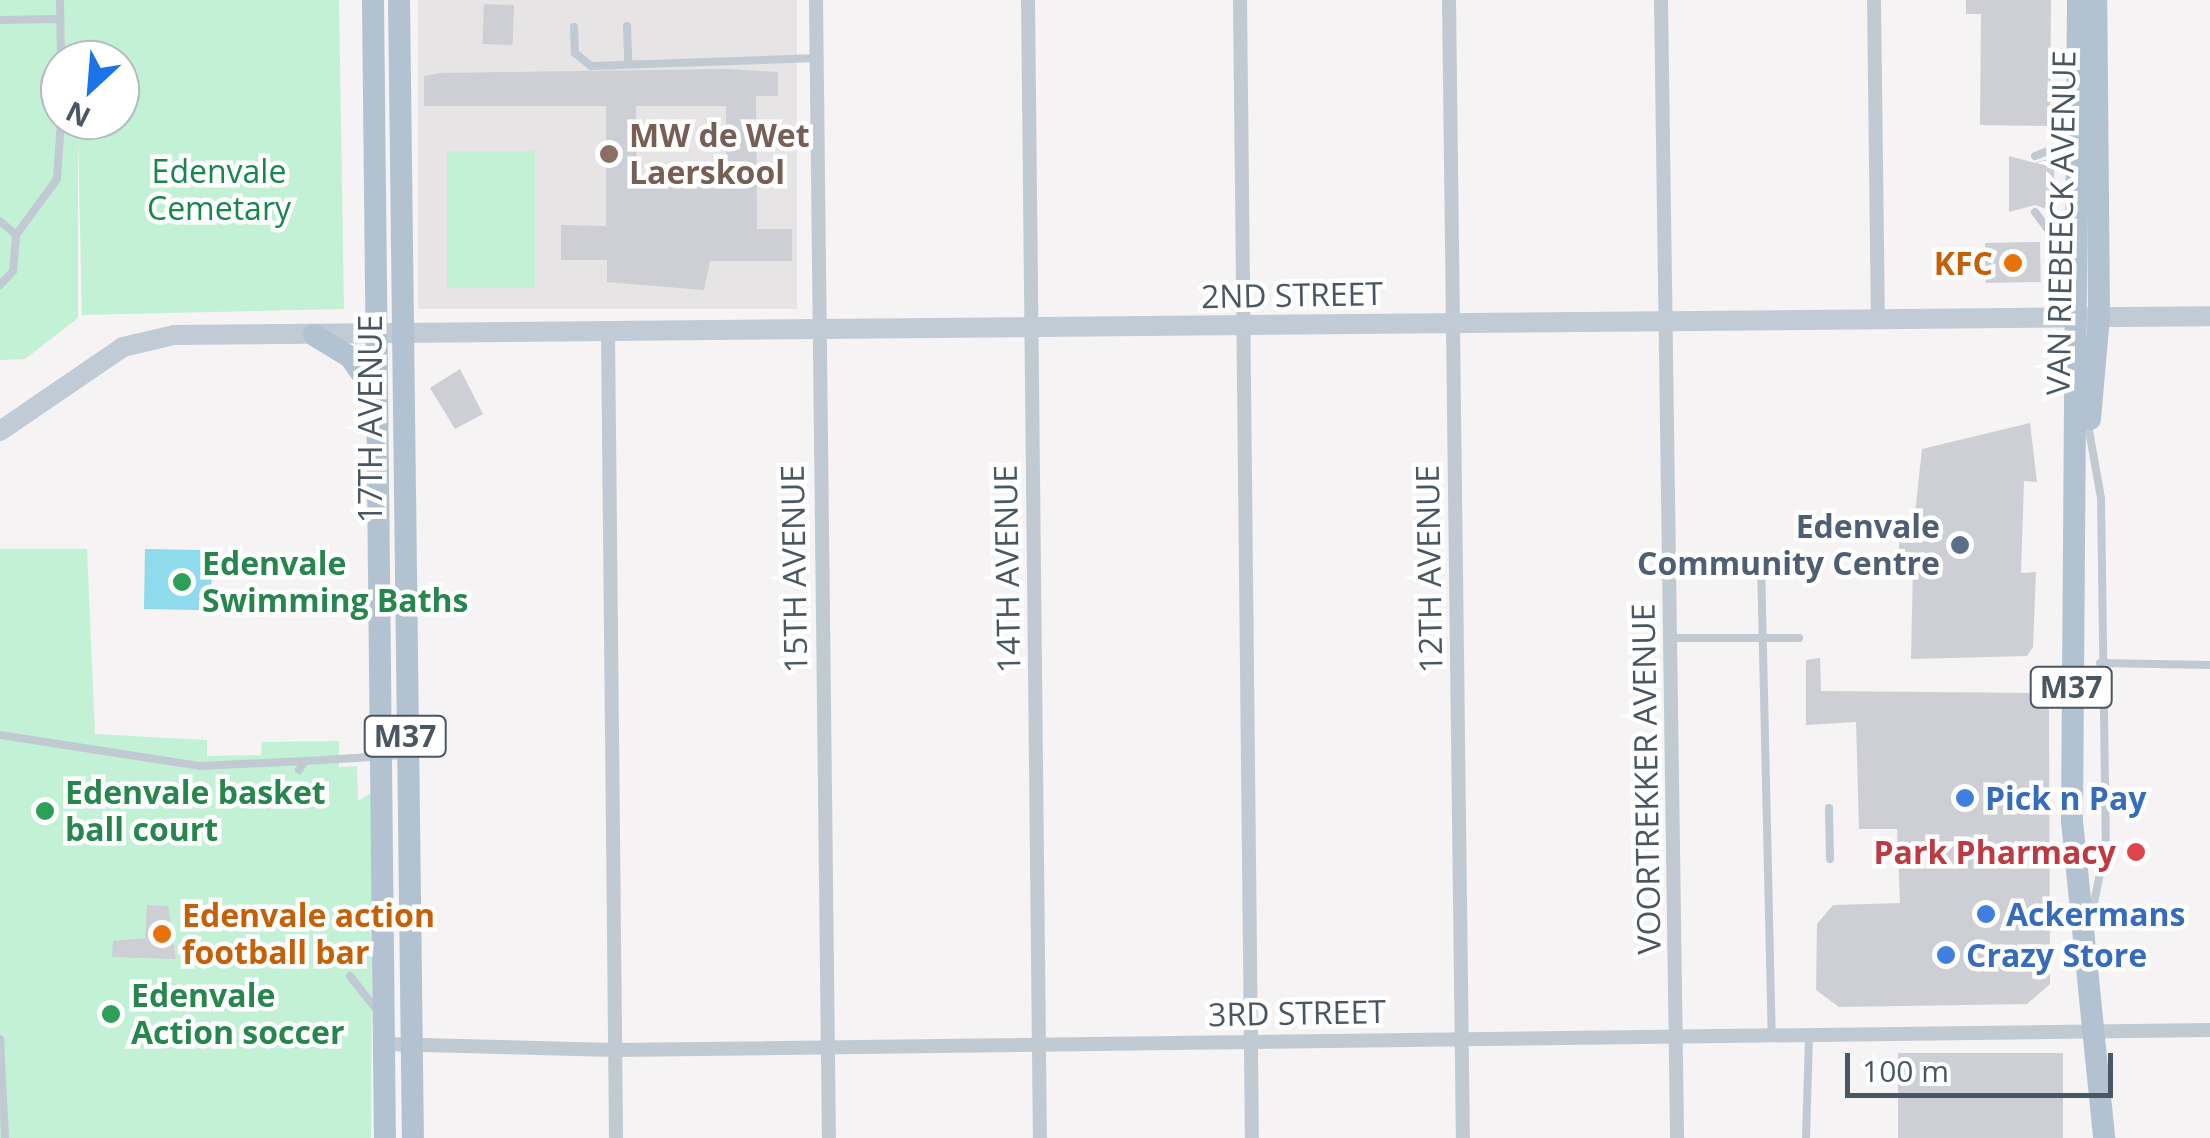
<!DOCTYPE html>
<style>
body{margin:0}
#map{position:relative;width:2210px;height:1138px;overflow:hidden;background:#f5f3f3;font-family:"Open Sans",sans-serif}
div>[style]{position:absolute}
.education>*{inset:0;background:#e6e4e5;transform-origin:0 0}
.green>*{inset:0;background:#c3f1d5;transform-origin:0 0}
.water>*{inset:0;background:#90daee;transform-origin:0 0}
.building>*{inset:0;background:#cdcfd5;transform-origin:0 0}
.service>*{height:8px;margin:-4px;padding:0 4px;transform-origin:4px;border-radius:4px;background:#c1cad2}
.minor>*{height:14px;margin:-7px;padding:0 7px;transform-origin:7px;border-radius:7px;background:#c1cad2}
.secondary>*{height:20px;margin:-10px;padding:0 10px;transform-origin:10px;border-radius:10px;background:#c1cbd6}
.primary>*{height:22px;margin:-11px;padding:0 11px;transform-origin:11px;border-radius:11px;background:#b3c2d1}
.dots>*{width:28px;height:28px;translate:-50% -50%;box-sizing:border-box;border:5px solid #fff;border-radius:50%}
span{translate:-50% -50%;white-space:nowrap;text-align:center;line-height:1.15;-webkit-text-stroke:9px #fff;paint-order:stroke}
.shield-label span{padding:2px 8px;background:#fff;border:2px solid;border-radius:8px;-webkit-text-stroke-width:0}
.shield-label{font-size:30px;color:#4a5661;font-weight:700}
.education-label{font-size:32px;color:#785e54;font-weight:700}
.left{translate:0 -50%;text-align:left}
.park-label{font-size:32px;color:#17864f}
.street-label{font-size:32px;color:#4a5661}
.food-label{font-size:32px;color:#c56008;font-weight:700}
.right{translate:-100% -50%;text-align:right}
.service-label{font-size:32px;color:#4e5e75;font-weight:700}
.leisure-label{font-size:32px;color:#27864d;font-weight:700}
.shop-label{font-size:32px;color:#366cbe;font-weight:700}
.health-label{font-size:32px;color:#be3a42;font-weight:700}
.north{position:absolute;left:40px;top:40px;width:100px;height:100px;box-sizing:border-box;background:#fff;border:2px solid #b7bbc0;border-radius:50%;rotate:206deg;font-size:28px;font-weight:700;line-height:40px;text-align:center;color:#4a5661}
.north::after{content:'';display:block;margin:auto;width:35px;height:45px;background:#1a73e8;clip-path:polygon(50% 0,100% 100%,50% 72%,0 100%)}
.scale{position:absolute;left:1845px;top:1053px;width:268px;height:45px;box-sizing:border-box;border:5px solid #4a5661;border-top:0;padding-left:12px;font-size:30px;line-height:35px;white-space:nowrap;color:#4a5661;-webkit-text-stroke:8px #fff;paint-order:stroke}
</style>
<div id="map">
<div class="education">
<i style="left:418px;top:0;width:379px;height:309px"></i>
</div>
<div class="green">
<i style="clip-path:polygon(evenodd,0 0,339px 0,344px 309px,82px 315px,78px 134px,78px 318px,25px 359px,0 360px,0 0,60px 60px,120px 60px,120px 120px,60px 120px,60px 60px)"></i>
<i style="left:447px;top:151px;width:88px;height:137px"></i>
<i style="clip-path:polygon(0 549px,87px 549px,95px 734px,207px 740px,207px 756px,261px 755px,262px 742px,339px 741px,339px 767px,357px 766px,358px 801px,373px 792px,371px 1138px,0 1138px)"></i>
</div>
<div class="water">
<i style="left:145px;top:549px;width:67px;height:60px;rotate:1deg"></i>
</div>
<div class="building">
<i style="clip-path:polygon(1966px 0,2051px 0,2050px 126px,1980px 125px,1981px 14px,1966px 14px)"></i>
<i style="left:484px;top:4px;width:30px;height:40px;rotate:2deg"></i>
<i style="clip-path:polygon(evenodd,726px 69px,778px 72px,778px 96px,756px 96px,757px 229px,792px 229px,792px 261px,710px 261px,704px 290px,607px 282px,607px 260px,561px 260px,561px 225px,606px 226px,606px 106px,424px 106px,424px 76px,441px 73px,726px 69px,636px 106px,726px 106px,726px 183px,637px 183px,636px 106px)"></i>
<i style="clip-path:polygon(2009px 156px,2035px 163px,2054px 157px,2055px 212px,2035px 205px,2009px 212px)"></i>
<i style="left:2040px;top:242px;width:40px;height:55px;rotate:89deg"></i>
<i style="clip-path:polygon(460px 369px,483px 414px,455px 429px,430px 388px)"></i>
<i style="clip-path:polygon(2030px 423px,2037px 482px,2024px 481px,2021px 573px,2036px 572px,2033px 647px,2027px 656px,1911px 659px,1913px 566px,1899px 566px,1899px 523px,1914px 523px,1922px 449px)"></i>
<i style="clip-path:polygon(1820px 658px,1821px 691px,2033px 693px,2049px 708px,2050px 984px,2027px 1004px,1839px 1007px,1816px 990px,1817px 924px,1833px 905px,1900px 903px,1897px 829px,1859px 829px,1856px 722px,1806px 725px,1806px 660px)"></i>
<i style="clip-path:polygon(147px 905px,168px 906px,176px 959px,112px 957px,113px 941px,145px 938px)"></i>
<i style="left:1898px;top:1053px;width:165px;height:85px"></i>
</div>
<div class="service">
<i style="left:60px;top:0;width:60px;rotate:89deg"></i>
<i style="left:0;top:20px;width:60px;rotate:-1deg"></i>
<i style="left:627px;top:26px;width:38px;rotate:88deg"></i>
<i style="left:574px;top:27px;width:26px;rotate:88deg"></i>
<i style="left:575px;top:53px;width:21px;rotate:39deg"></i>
<i style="left:591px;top:66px;width:226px;rotate:-2deg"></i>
<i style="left:2035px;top:156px;width:44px;rotate:-21.3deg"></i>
<i style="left:2035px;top:212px;width:20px;rotate:53deg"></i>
<i style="left:2047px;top:228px;width:28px;rotate:17deg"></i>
<i style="left:0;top:221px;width:21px;rotate:41deg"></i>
<i style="left:0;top:285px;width:19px;rotate:-47deg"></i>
<i style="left:13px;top:271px;width:36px;rotate:-85deg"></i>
<i style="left:16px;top:235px;width:69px;rotate:-53.8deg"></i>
<i style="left:57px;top:179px;width:59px;rotate:-86.1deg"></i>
<i style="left:2088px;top:425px;width:74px;rotate:79.9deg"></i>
<i style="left:2101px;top:498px;width:346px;rotate:89.2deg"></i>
<i style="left:2106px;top:844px;width:76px;rotate:101.5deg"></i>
<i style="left:1761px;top:562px;width:474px;rotate:88.7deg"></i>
<i style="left:1672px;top:638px;width:127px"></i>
<i style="left:2100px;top:663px;width:110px;rotate:1deg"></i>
<i style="left:0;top:735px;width:202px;rotate:8.8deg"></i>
<i style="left:200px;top:766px;width:105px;rotate:-2.7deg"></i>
<i style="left:299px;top:770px;width:11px;rotate:-56deg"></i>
<i style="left:305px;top:761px;width:99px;rotate:-3.5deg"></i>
<i style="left:1829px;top:808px;width:51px;rotate:88.9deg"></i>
<i style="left:350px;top:976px;width:48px;rotate:51.7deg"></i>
<i style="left:0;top:1039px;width:99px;rotate:87.1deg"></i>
<i style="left:1806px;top:1138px;width:102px;rotate:-88.3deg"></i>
</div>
<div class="minor">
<i style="left:816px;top:0;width:1138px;rotate:89.35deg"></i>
<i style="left:1028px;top:0;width:1138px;rotate:89.4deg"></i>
<i style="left:1240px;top:0;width:1138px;rotate:89.4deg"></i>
<i style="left:1449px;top:0;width:1138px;rotate:89.3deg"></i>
<i style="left:1661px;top:0;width:1138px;rotate:89.19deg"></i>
<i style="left:1874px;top:0;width:320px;rotate:89.3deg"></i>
<i style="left:608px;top:331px;width:807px;rotate:89.43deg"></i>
<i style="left:384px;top:1044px;width:231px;rotate:1.5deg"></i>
<i style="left:615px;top:1050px;width:1595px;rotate:-0.72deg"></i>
</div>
<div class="secondary">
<i style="left:0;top:431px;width:149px;rotate:-34.3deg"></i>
<i style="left:123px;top:347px;width:52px;rotate:-13.2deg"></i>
<i style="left:174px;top:335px;width:2036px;rotate:-0.53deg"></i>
</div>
<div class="primary">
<i style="left:373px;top:0;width:1138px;rotate:89.4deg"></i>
<i style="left:399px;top:0;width:1138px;rotate:89.3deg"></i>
<i style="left:2078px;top:0;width:821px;rotate:90.42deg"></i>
<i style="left:2072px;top:821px;width:319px;rotate:84.2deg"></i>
<i style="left:314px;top:335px;width:42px;rotate:31.4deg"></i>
<i style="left:350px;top:357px;width:42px;rotate:54.8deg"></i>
<i style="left:2090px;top:419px;width:102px;rotate:-85deg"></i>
<i style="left:2099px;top:317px;width:317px;rotate:-90.5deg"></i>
</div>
<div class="dots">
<i style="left:609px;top:154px;background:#8d6e63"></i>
<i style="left:2013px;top:263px;background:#e8710a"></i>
<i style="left:1960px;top:545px;background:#5c6f8a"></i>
<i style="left:182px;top:582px;background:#2e9e5b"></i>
<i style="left:1965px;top:798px;background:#3f7fe0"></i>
<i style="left:45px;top:811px;background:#2e9e5b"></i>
<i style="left:2136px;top:852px;background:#e0444e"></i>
<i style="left:1986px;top:914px;background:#3f7fe0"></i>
<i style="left:162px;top:934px;background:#e8710a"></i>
<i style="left:1946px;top:955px;background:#3f7fe0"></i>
<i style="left:111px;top:1014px;background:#2e9e5b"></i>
</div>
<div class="shield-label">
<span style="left:2071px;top:687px">M37</span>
<span style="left:405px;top:736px">M37</span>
</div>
<div class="education-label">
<span class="left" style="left:629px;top:154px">MW de Wet<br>Laerskool</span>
</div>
<div class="park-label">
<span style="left:219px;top:190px">Edenvale<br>Cemetary</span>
</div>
<div class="street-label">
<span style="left:2061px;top:223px;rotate:-89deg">VAN RIEBEECK AVENUE</span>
<span style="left:1292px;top:295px;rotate:-1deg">2ND STREET</span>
<span style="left:370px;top:419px;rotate:-90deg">17TH AVENUE</span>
<span style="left:794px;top:569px;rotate:-91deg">15TH AVENUE</span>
<span style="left:1007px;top:569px;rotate:-91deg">14TH AVENUE</span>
<span style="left:1429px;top:569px;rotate:-91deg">12TH AVENUE</span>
<span style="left:1646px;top:779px;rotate:-91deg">VOORTREKKER AVENUE</span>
<span style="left:1297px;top:1013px;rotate:-1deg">3RD STREET</span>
</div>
<div class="food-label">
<span class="right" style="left:1993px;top:263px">KFC</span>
<span class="left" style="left:182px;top:934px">Edenvale action<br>football bar</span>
</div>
<div class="service-label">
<span class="right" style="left:1940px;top:545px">Edenvale<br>Community Centre</span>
</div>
<div class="leisure-label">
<span class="left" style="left:202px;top:582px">Edenvale<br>Swimming Baths</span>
<span class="left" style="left:65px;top:811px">Edenvale basket<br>ball court</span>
<span class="left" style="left:131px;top:1014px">Edenvale<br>Action soccer</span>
</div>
<div class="shop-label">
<span class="left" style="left:1985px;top:798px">Pick n Pay</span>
<span class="left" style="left:2006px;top:914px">Ackermans</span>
<span class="left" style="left:1966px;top:955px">Crazy Store</span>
</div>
<div class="health-label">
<span class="right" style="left:2116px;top:852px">Park Pharmacy</span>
</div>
<div class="north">N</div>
<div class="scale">100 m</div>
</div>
